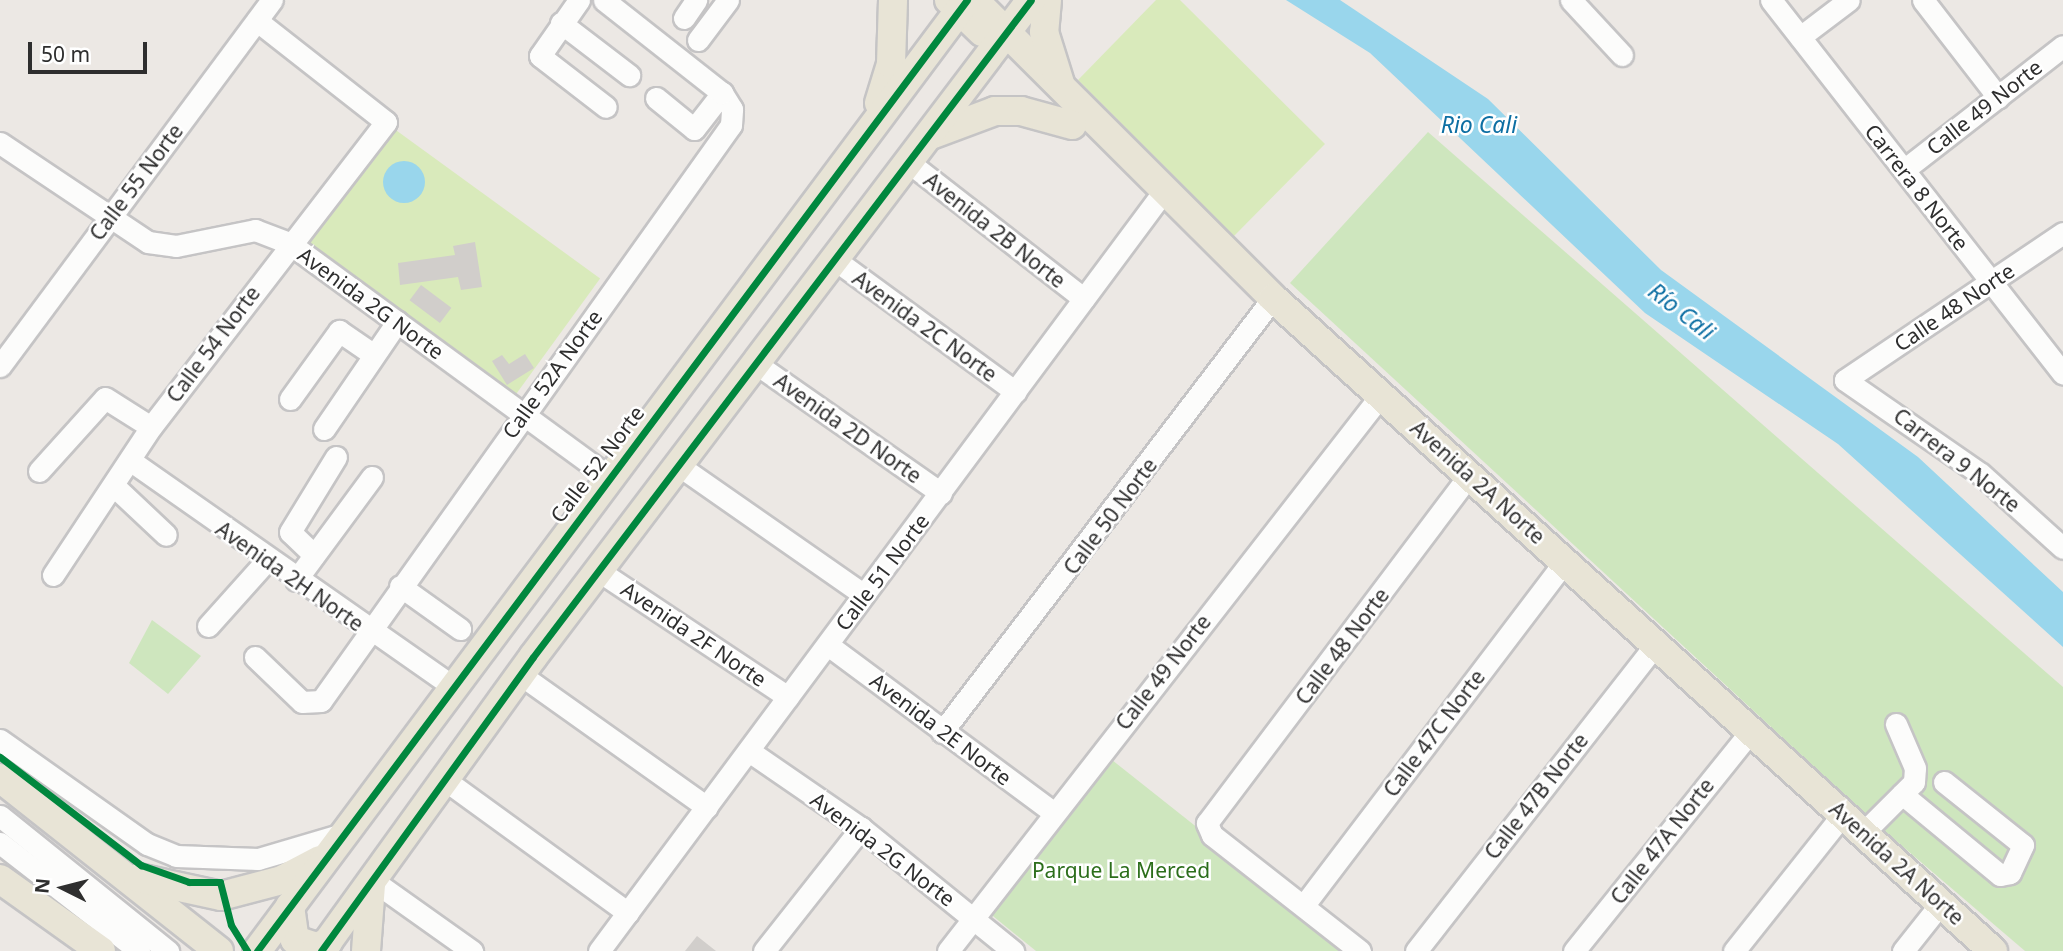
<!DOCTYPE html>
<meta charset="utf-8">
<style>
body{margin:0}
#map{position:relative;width:2063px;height:951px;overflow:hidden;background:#ece8e4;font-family:"Noto Sans",sans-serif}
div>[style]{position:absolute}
.green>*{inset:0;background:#cee6be}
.pitch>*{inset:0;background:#d9eabb;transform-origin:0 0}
.water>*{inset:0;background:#99d6ec}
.round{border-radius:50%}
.building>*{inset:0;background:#d1cecb;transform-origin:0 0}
.roads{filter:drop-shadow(2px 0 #c5c4c5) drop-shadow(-2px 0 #c5c4c5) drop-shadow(0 2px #c5c4c5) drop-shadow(0 -2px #c5c4c5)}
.minor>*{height:21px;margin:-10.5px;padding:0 10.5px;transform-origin:10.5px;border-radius:10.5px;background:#fcfcfb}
.major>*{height:28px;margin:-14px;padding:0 14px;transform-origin:14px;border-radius:14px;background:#e8e4d6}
.cycleway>*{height:7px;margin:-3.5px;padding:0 3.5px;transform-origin:3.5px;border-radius:3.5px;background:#00873e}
span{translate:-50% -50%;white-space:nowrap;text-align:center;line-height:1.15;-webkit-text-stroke:5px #fff;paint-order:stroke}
.street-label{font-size:21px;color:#2e2e2e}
.park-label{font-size:21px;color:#2c6e1b}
.water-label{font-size:23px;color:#0d6fa3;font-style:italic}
.north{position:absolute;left:28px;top:853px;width:70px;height:70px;-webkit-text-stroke:5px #fff;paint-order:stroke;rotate:276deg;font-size:19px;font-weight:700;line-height:28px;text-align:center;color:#2e2e2e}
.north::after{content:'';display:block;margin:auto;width:24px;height:32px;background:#2e2e2e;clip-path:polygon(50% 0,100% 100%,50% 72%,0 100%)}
.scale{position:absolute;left:28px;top:42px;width:119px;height:32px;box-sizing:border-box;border:4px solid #2e2e2e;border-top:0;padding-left:9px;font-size:21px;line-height:24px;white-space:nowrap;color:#2e2e2e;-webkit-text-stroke:5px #fff;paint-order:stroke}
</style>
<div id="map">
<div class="green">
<i style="clip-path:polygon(1428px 132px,2063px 687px,2063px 951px,2025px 951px,1874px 822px,1290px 283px)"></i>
<i style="clip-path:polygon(152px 620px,201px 656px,168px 694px,129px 663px)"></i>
<i style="clip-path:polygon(1107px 756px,1353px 951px,1036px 951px,988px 912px)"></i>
</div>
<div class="pitch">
<i style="clip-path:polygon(1156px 0,1180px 0,1325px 144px,1234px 236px,1078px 80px)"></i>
<i style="left:393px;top:128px;width:256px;height:149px;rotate:36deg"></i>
</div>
<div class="water">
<i style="clip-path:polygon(1286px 0,1340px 0,1488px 99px,1661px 270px,1918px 457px,2063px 592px,2063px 647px,1838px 444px,1645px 313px,1370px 53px)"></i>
<i class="round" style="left:383px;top:161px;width:42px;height:42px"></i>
</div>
<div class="building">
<i style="clip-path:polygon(475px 242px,482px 287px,461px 290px,458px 277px,400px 285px,398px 263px,455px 255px,453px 246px)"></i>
<i style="left:421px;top:285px;width:38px;height:19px;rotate:37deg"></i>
<i style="clip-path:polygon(525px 354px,534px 368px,507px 385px,492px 361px,502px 355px,509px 364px)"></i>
<i style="clip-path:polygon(697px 936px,716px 951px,685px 951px)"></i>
</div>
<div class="roads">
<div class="minor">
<i style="left:579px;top:0;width:68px;rotate:124.9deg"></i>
<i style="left:540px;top:56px;width:83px;rotate:37.7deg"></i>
<i style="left:1571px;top:0;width:75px;rotate:47.2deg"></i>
<i style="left:1771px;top:0;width:474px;rotate:52deg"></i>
<i style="left:1923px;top:0;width:123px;rotate:52.3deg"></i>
<i style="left:684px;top:18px;width:22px;rotate:-56deg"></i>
<i style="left:561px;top:23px;width:86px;rotate:37.4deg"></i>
<i style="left:1800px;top:37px;width:61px;rotate:-37.1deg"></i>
<i style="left:698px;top:40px;width:50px;rotate:-53.1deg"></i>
<i style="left:656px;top:98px;width:49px;rotate:39.2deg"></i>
<i style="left:694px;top:129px;width:46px;rotate:-52.1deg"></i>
<i style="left:0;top:143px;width:178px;rotate:33.8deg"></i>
<i style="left:148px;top:242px;width:28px;rotate:8deg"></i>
<i style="left:176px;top:246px;width:81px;rotate:-11.4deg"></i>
<i style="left:255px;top:230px;width:36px;rotate:21deg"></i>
<i style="left:289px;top:243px;width:396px;rotate:36.2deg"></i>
<i style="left:907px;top:161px;width:224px;rotate:37.9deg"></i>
<i style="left:1905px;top:169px;width:200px;rotate:-37.9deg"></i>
<i style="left:2063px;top:233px;width:263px;rotate:146deg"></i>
<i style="left:1845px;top:380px;width:165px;rotate:34.7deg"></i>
<i style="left:1981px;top:474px;width:110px;rotate:42.1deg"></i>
<i style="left:834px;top:259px;width:225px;rotate:36.2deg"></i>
<i style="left:755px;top:363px;width:227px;rotate:35deg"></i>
<i style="left:0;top:366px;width:456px;rotate:-53.4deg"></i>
<i style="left:290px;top:399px;width:84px;rotate:-54.2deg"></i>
<i style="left:339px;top:331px;width:42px;rotate:34.4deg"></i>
<i style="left:324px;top:429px;width:130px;rotate:-55.7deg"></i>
<i style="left:131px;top:461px;width:392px;rotate:35deg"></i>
<i style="left:678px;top:465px;width:226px;rotate:34.9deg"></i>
<i style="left:39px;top:471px;width:98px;rotate:-47.9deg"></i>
<i style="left:105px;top:398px;width:54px;rotate:32.2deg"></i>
<i style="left:114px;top:486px;width:71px;rotate:43.3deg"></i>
<i style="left:314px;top:555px;width:33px;rotate:-136deg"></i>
<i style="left:290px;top:532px;width:88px;rotate:-58.5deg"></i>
<i style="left:599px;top:571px;width:227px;rotate:33.7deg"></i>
<i style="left:53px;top:575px;width:178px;rotate:-56.5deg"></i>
<i style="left:151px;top:427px;width:385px;rotate:-52.4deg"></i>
<i style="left:386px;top:122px;width:164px;rotate:-141.9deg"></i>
<i style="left:296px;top:580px;width:128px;rotate:-53.6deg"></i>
<i style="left:400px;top:586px;width:74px;rotate:35.6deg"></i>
<i style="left:208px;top:626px;width:89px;rotate:-48.2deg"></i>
<i style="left:828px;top:645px;width:282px;rotate:36.6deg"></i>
<i style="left:255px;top:657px;width:65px;rotate:43.8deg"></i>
<i style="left:302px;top:702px;width:19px;rotate:-3deg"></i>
<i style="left:321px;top:701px;width:707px;rotate:-54.56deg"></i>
<i style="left:731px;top:125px;width:16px;rotate:-86deg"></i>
<i style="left:732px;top:109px;width:19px;rotate:-122deg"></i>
<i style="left:722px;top:93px;width:150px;rotate:-141.8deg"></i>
<i style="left:521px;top:675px;width:228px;rotate:35.4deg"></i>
<i style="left:942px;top:732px;width:546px;rotate:-52.67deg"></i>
<i style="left:0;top:740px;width:180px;rotate:35.3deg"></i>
<i style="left:147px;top:844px;width:31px;rotate:22deg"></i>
<i style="left:176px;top:856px;width:82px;rotate:2.1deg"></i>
<i style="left:258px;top:859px;width:89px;rotate:-16.4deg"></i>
<i style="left:749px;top:751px;width:136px;rotate:34.5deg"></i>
<i style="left:861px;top:828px;width:196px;rotate:39deg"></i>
<i style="left:445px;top:780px;width:226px;rotate:36deg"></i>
<i style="left:1902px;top:794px;width:127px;rotate:39.6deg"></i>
<i style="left:2000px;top:875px;width:10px;rotate:-11deg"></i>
<i style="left:2010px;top:873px;width:31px;rotate:-65deg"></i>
<i style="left:2023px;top:845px;width:101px;rotate:-141.4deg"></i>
<i style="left:0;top:816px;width:216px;rotate:38.8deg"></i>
<i style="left:1863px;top:833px;width:72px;rotate:-45deg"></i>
<i style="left:1914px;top:782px;width:14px;rotate:-86deg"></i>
<i style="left:1915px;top:768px;width:48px;rotate:-113.4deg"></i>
<i style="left:0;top:843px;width:176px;rotate:37.8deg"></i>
<i style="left:372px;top:880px;width:123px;rotate:35.4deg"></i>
<i style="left:1304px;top:905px;width:432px;rotate:-52.8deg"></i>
<i style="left:599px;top:951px;width:946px;rotate:-53.38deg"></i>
<i style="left:764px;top:951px;width:157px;rotate:-51.7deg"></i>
<i style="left:948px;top:951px;width:705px;rotate:-52.09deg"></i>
<i style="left:1360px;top:951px;width:188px;rotate:-141.9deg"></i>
<i style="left:1212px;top:835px;width:13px;rotate:-113deg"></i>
<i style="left:1207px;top:823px;width:437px;rotate:-53deg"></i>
<i style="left:1416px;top:951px;width:391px;rotate:-52deg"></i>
<i style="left:1574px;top:951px;width:281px;rotate:-51.2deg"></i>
<i style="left:1734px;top:951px;width:174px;rotate:-51.5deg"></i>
<i style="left:1903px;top:951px;width:61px;rotate:-51.6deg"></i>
</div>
<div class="major">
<i style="left:949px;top:0;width:46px;rotate:44.1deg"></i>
<i style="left:974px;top:0;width:422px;rotate:44.9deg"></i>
<i style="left:1273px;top:298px;width:972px;rotate:42.21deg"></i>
<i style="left:1047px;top:0;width:32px;rotate:95deg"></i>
<i style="left:1044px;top:32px;width:53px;rotate:72.6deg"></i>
<i style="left:879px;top:103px;width:41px;rotate:-72.9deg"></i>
<i style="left:891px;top:64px;width:64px;rotate:-88.2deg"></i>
<i style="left:931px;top:135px;width:68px;rotate:-20.6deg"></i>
<i style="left:995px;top:111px;width:26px"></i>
<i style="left:1021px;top:111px;width:53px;rotate:15.4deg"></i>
<i style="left:0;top:778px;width:279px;rotate:38.3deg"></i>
<i style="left:138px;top:878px;width:85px;rotate:12.2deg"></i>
<i style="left:221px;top:896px;width:63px;rotate:-14.7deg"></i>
<i style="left:282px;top:880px;width:43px;rotate:-27.8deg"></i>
<i style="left:0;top:879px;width:124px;rotate:35.5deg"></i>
<i style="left:290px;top:906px;width:34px;rotate:82deg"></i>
<i style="left:295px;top:940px;width:23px;rotate:18deg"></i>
<i style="left:317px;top:947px;width:12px;rotate:-24deg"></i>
<i style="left:257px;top:951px;width:1187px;rotate:-53.26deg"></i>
<i style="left:321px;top:951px;width:362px;rotate:-54.2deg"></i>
<i style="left:533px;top:657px;width:824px;rotate:-52.84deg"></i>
<i style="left:366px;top:951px;width:67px;rotate:-85.7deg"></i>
</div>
</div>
<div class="cycleway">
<i style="left:0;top:757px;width:178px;rotate:37.5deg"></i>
<i style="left:141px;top:865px;width:51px;rotate:19.5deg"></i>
<i style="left:189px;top:882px;width:31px"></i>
<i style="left:220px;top:882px;width:44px;rotate:75.7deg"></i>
<i style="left:231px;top:925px;width:31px;rotate:58deg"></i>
<i style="left:257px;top:951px;width:1187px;rotate:-53.26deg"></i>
<i style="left:321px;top:951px;width:362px;rotate:-54.2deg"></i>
<i style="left:533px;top:657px;width:824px;rotate:-52.84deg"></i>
</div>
<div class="street-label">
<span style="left:1984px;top:107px;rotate:-38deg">Calle 49 Norte</span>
<span style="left:136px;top:182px;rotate:-53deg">Calle 55 Norte</span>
<span style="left:1917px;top:187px;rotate:52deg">Carrera 8 Norte</span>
<span style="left:995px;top:230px;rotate:38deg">Avenida 2B Norte</span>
<span style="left:371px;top:303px;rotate:36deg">Avenida 2G Norte</span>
<span style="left:1954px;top:307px;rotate:-34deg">Calle 48 Norte</span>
<span style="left:925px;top:326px;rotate:36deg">Avenida 2C Norte</span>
<span style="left:213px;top:344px;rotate:-53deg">Calle 54 Norte</span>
<span style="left:552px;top:374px;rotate:-54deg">Calle 52A Norte</span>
<span style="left:848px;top:428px;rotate:35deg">Avenida 2D Norte</span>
<span style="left:1957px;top:460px;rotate:38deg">Carrera 9 Norte</span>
<span style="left:597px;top:464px;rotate:-53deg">Calle 52 Norte</span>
<span style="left:1478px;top:482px;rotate:42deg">Avenida 2A Norte</span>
<span style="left:1110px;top:516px;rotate:-53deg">Calle 50 Norte</span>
<span style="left:882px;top:572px;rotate:-53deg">Calle 51 Norte</span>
<span style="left:290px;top:576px;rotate:35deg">Avenida 2H Norte</span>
<span style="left:694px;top:634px;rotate:34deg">Avenida 2F Norte</span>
<span style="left:1342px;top:646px;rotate:-53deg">Calle 48 Norte</span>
<span style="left:1163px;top:672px;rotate:-52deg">Calle 49 Norte</span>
<span style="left:941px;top:729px;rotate:37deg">Avenida 2E Norte</span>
<span style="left:1434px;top:733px;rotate:-53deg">Calle 47C Norte</span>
<span style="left:1536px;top:796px;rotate:-52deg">Calle 47B Norte</span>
<span style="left:1662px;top:841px;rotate:-52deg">Calle 47A Norte</span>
<span style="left:883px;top:849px;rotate:37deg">Avenida 2G Norte</span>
<span style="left:1897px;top:863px;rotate:42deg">Avenida 2A Norte</span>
</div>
<div class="park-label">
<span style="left:1121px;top:870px">Parque La Merced</span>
</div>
<div class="water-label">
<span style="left:1479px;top:124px">Rio Cali</span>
<span style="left:1682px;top:311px;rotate:38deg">Río Cali</span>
</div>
<div class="north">N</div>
<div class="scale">50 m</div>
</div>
